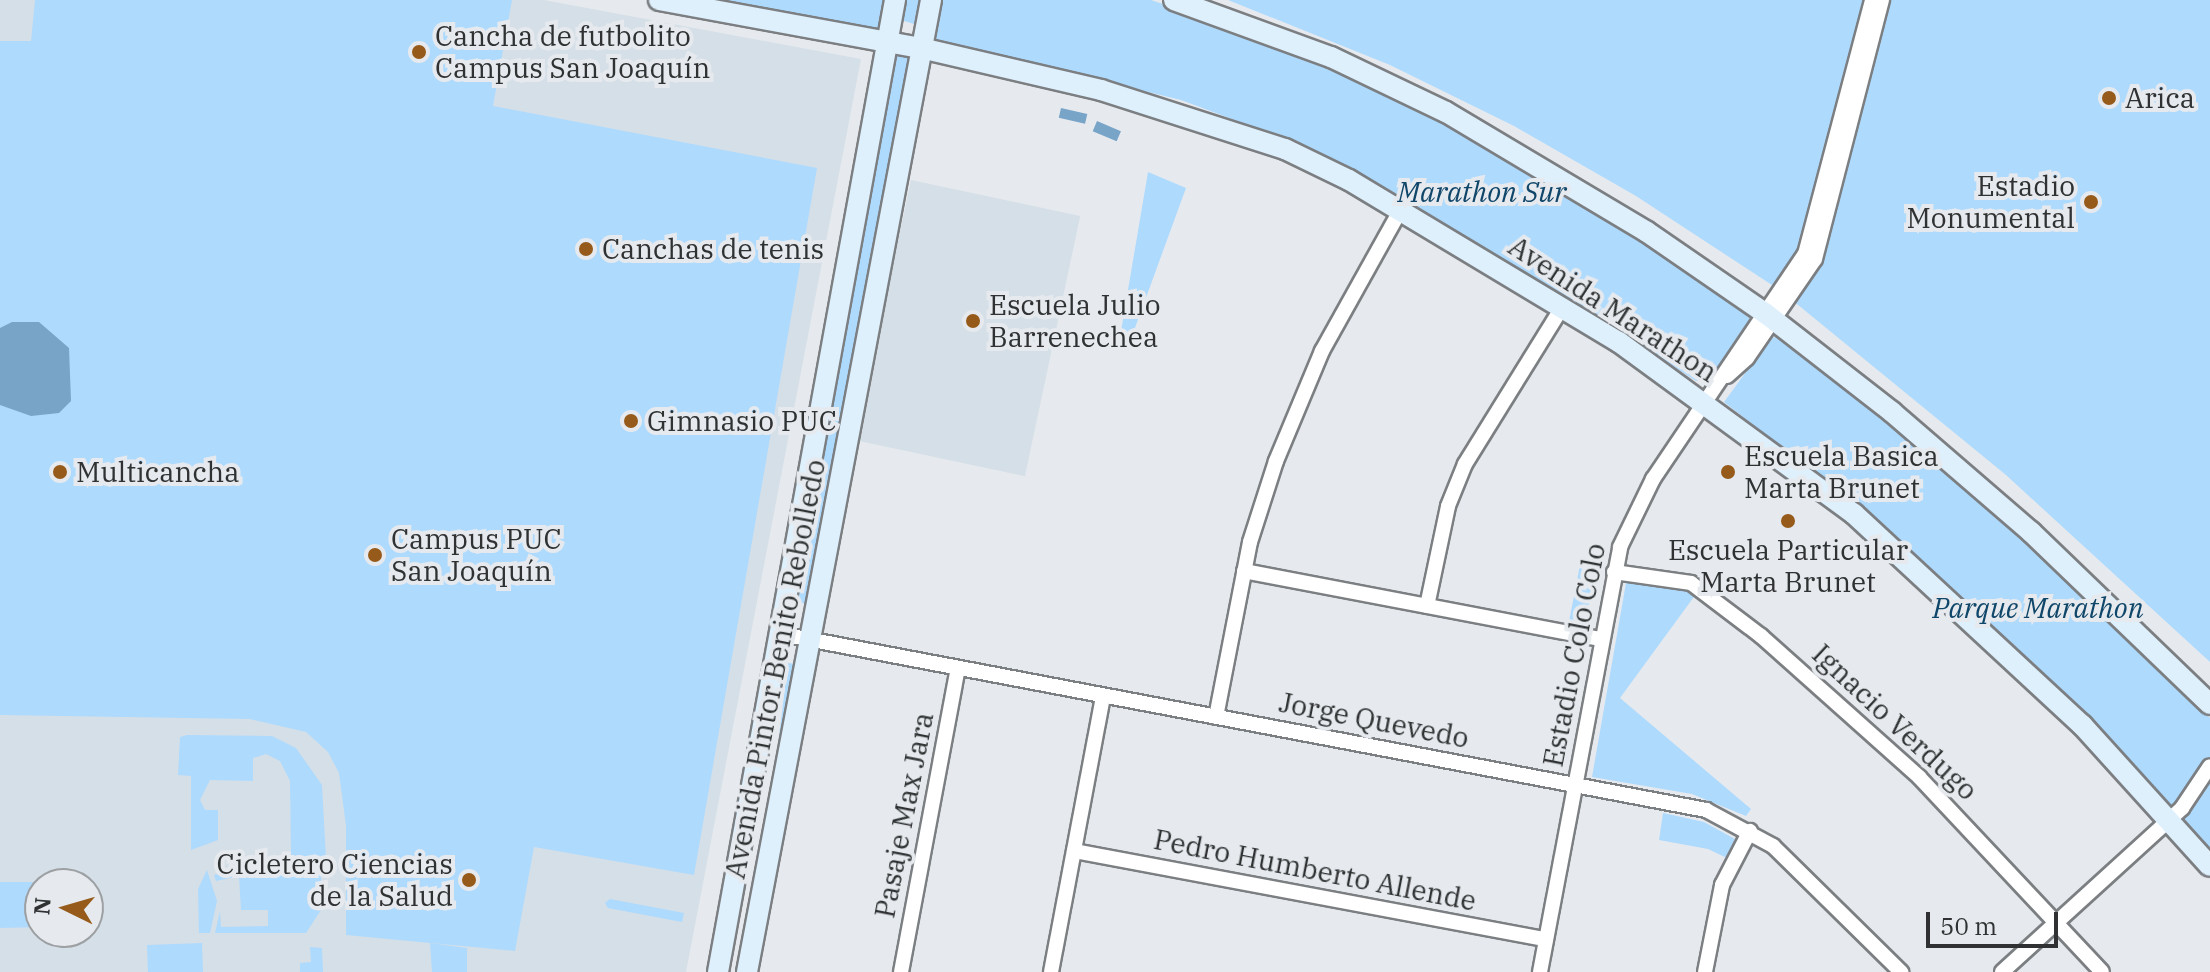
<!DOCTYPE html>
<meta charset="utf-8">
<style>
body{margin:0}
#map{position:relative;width:2210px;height:972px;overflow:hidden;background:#e6eaee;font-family:"IBM Plex Serif",serif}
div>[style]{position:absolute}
.built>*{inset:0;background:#d5dfe7;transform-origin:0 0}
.green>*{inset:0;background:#aedafe;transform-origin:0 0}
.water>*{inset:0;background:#78a4c8;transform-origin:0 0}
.roads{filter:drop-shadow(2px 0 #7c7f82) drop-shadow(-2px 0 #7c7f82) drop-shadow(0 2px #7c7f82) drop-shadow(0 -2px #7c7f82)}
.street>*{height:14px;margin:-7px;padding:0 7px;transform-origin:7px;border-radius:7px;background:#fff}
.secondary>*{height:20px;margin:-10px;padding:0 10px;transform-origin:10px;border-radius:10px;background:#dff0fd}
.dots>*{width:22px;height:22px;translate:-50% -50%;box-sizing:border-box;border:4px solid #e6eaee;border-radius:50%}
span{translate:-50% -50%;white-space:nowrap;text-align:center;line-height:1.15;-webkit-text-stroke:8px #e6eaee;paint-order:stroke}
.poi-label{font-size:28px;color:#2f3132}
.left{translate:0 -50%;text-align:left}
.right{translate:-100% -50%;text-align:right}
.park-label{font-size:28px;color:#104669;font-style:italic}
.street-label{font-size:28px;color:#2f3132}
.north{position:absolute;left:24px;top:868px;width:80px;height:80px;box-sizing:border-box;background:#e6eaee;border:2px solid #9da0a3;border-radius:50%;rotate:275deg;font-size:22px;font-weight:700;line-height:32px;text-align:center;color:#2f3132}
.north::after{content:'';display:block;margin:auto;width:28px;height:36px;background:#965b1a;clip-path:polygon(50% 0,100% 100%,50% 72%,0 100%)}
.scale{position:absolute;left:1926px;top:912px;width:132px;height:36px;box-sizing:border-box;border:4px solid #2f3132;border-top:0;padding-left:10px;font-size:24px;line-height:28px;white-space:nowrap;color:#2f3132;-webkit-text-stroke:6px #e6eaee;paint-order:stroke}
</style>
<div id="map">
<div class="built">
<i style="clip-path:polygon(evenodd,0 0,544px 0,861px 59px,686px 972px,0 972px,0 0,40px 884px,88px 884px,88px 932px,40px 932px,40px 884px)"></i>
<i style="left:911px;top:180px;width:173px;height:266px;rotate:12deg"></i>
</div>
<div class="green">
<i style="clip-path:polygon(35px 0,512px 0,493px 106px,817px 168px,694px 875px,534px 847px,515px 951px,346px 935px,346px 826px,339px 773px,328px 752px,306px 732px,250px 719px,0 715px,0 41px,31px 41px)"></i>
<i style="clip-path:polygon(707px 0,888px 0,880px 33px)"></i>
<i style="clip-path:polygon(905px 0,923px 0,917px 25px,901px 20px)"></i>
<i style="clip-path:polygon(939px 0,1151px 0,1303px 51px,1509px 153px,1748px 310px,1750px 325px,1711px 379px,1696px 381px,1558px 291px,1304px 146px,1181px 100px,930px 39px)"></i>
<i style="clip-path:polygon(1228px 0,2210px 0,2210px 662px,2006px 475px,1781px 291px,1636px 196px,1514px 126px,1390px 65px)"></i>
<i style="clip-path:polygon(892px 53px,908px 53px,911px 58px,808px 604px,795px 602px)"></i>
<i style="clip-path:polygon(1148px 172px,1186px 188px,1128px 347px,1119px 343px)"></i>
<i style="clip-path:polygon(1782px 336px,2068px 576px,2210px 718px,2210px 852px,2085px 712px,1888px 531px,1724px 402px,1771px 338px)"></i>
<i style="left:1580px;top:565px;width:16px;height:60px;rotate:11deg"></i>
<i style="clip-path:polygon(1645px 579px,1683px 585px,1696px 594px,1620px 698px,1751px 809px,1746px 816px,1692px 794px,1592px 777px,1626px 583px)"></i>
<i style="left:788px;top:663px;width:8px;height:314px;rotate:7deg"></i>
<i style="clip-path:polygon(187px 735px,272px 736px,296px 748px,322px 785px,326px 859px,291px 856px,290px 781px,280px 761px,266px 754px,253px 758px,253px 781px,210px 780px,200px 800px,205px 810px,218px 810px,218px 840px,191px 850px,191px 776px,178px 775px,180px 737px)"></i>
<i style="clip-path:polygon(1663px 813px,1704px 822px,1735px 839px,1729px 859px,1708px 849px,1659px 840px)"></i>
<i style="clip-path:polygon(239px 869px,321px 872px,321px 910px,306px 933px,215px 933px,220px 911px,221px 927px,268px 926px,268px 910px,241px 910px,239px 876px,216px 881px,214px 875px)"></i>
<i style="clip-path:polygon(207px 870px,217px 901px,210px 933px,199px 933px,198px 889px)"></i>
<i style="clip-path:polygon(0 882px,49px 882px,40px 884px,40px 927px,0 928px)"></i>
<i style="clip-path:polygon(610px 899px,684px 913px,682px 922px,608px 908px,605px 903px)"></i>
<i style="left:202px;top:943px;width:29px;height:55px;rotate:88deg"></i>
<i style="clip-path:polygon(430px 943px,467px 948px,467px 972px,432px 972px)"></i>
<i style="clip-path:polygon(310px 947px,322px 948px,323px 972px,300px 972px,300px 963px,311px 962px)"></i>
</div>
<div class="water">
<i style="left:1061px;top:108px;width:27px;height:10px;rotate:13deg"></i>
<i style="left:1097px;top:121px;width:26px;height:11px;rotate:23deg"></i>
<i style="clip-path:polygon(12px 322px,39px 322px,69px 348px,71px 401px,59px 413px,31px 416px,0 405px,0 328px)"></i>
</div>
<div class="roads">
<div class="street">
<i style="left:1727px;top:376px;width:27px;rotate:-42deg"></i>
<i style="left:1747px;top:358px;width:120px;rotate:-55.5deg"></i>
<i style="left:1815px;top:259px;width:268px;rotate:-75.5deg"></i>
<i style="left:1244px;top:571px;width:362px;rotate:10.8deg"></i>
<i style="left:1614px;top:572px;width:78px;rotate:8.1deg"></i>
<i style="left:1691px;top:583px;width:88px;rotate:37.1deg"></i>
<i style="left:1761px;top:636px;width:212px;rotate:41.7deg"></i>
<i style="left:1919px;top:777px;width:267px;rotate:46.8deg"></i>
<i style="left:1427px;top:606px;width:102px;rotate:-78.1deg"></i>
<i style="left:1448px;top:506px;width:45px;rotate:-68deg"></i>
<i style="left:1465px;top:464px;width:186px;rotate:-58.2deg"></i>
<i style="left:781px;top:634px;width:942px;rotate:10.77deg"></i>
<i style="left:1706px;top:810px;width:76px;rotate:28.2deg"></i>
<i style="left:1773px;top:846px;width:180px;rotate:44.5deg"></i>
<i style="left:1216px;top:717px;width:178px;rotate:-79deg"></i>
<i style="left:1250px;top:542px;width:85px;rotate:-72.2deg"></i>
<i style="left:1276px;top:461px;width:119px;rotate:-67.3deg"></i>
<i style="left:1322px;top:351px;width:162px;rotate:-60.9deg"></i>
<i style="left:1074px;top:851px;width:480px;rotate:10.6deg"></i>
<i style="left:901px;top:972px;width:309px;rotate:-79.4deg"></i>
<i style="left:1051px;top:972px;width:281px;rotate:-79.3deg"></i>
<i style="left:1540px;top:972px;width:432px;rotate:-79.3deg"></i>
<i style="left:1620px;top:547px;width:76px;rotate:-64.1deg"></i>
<i style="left:1653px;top:479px;width:272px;rotate:-56deg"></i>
<i style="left:1805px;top:254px;width:263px;rotate:-75.2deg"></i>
<i style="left:1705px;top:972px;width:89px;rotate:-78.9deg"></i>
<i style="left:1722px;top:885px;width:61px;rotate:-62.6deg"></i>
<i style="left:2002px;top:972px;width:244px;rotate:-42.3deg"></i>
<i style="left:2182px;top:808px;width:50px;rotate:-56.3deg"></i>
</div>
<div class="secondary">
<i style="left:659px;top:0;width:266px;rotate:10.4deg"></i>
<i style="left:921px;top:48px;width:185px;rotate:13.1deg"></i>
<i style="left:1101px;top:90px;width:193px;rotate:17.8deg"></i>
<i style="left:1285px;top:149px;width:71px;rotate:25.8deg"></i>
<i style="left:1349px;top:180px;width:315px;rotate:31deg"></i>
<i style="left:1619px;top:342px;width:291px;rotate:36.2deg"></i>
<i style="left:1854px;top:514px;width:311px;rotate:42.8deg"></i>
<i style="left:2082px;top:725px;width:190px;rotate:47.8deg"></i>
<i style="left:1174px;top:0;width:167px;rotate:20deg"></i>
<i style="left:1331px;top:57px;width:127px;rotate:25.6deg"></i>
<i style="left:1446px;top:112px;width:234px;rotate:30.8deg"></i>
<i style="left:1647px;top:232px;width:143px;rotate:34.5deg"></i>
<i style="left:1765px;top:313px;width:161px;rotate:37.9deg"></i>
<i style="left:1892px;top:412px;width:184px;rotate:40.8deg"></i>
<i style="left:2031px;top:532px;width:248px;rotate:43.9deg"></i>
<i style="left:718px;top:972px;width:988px;rotate:-79.68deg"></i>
<i style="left:747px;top:972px;width:989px;rotate:-79.28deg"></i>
</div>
</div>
<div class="dots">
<i style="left:419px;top:52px;background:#965b1a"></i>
<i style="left:2109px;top:98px;background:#965b1a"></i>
<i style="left:2091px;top:202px;background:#965b1a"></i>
<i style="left:586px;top:249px;background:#965b1a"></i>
<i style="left:973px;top:321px;background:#965b1a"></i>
<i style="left:631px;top:421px;background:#965b1a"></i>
<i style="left:60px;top:472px;background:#965b1a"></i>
<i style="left:1728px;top:472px;background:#965b1a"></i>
<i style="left:1788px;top:521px;background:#965b1a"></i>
<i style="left:375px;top:555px;background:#965b1a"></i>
<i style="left:469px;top:880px;background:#965b1a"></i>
</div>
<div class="poi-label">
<span class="left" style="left:435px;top:52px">Cancha de futbolito<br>Campus San Joaquín</span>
<span class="left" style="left:2125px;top:98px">Arica</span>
<span class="right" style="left:2075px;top:202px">Estadio<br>Monumental</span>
<span class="left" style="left:602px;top:249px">Canchas de tenis</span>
<span class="left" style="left:989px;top:321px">Escuela Julio<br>Barrenechea</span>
<span class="left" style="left:647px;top:421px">Gimnasio PUC</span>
<span class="left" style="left:1744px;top:472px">Escuela Basica<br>Marta Brunet</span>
<span class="left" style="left:76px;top:472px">Multicancha</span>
<span class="left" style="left:391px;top:555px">Campus PUC<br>San Joaquín</span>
<span style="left:1788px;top:566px">Escuela Particular<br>Marta Brunet</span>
<span class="right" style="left:453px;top:880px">Cicletero Ciencias<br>de la Salud</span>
</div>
<div class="park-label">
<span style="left:1482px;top:192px">Marathon Sur</span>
<span style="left:2038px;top:608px">Parque Marathon</span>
</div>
<div class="street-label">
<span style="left:1613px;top:309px;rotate:33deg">Avenida Marathon</span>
<span style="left:1574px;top:655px;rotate:-79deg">Estadio Colo Colo</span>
<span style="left:775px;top:669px;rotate:-79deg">Avenida Pintor Benito Rebolledo</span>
<span style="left:1374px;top:720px;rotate:11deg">Jorge Quevedo</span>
<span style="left:1895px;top:722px;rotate:43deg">Ignacio Verdugo</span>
<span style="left:904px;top:815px;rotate:-79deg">Pasaje Max Jara</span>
<span style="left:1315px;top:870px;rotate:11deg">Pedro Humberto Allende</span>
</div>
<div class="north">N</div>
<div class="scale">50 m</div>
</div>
